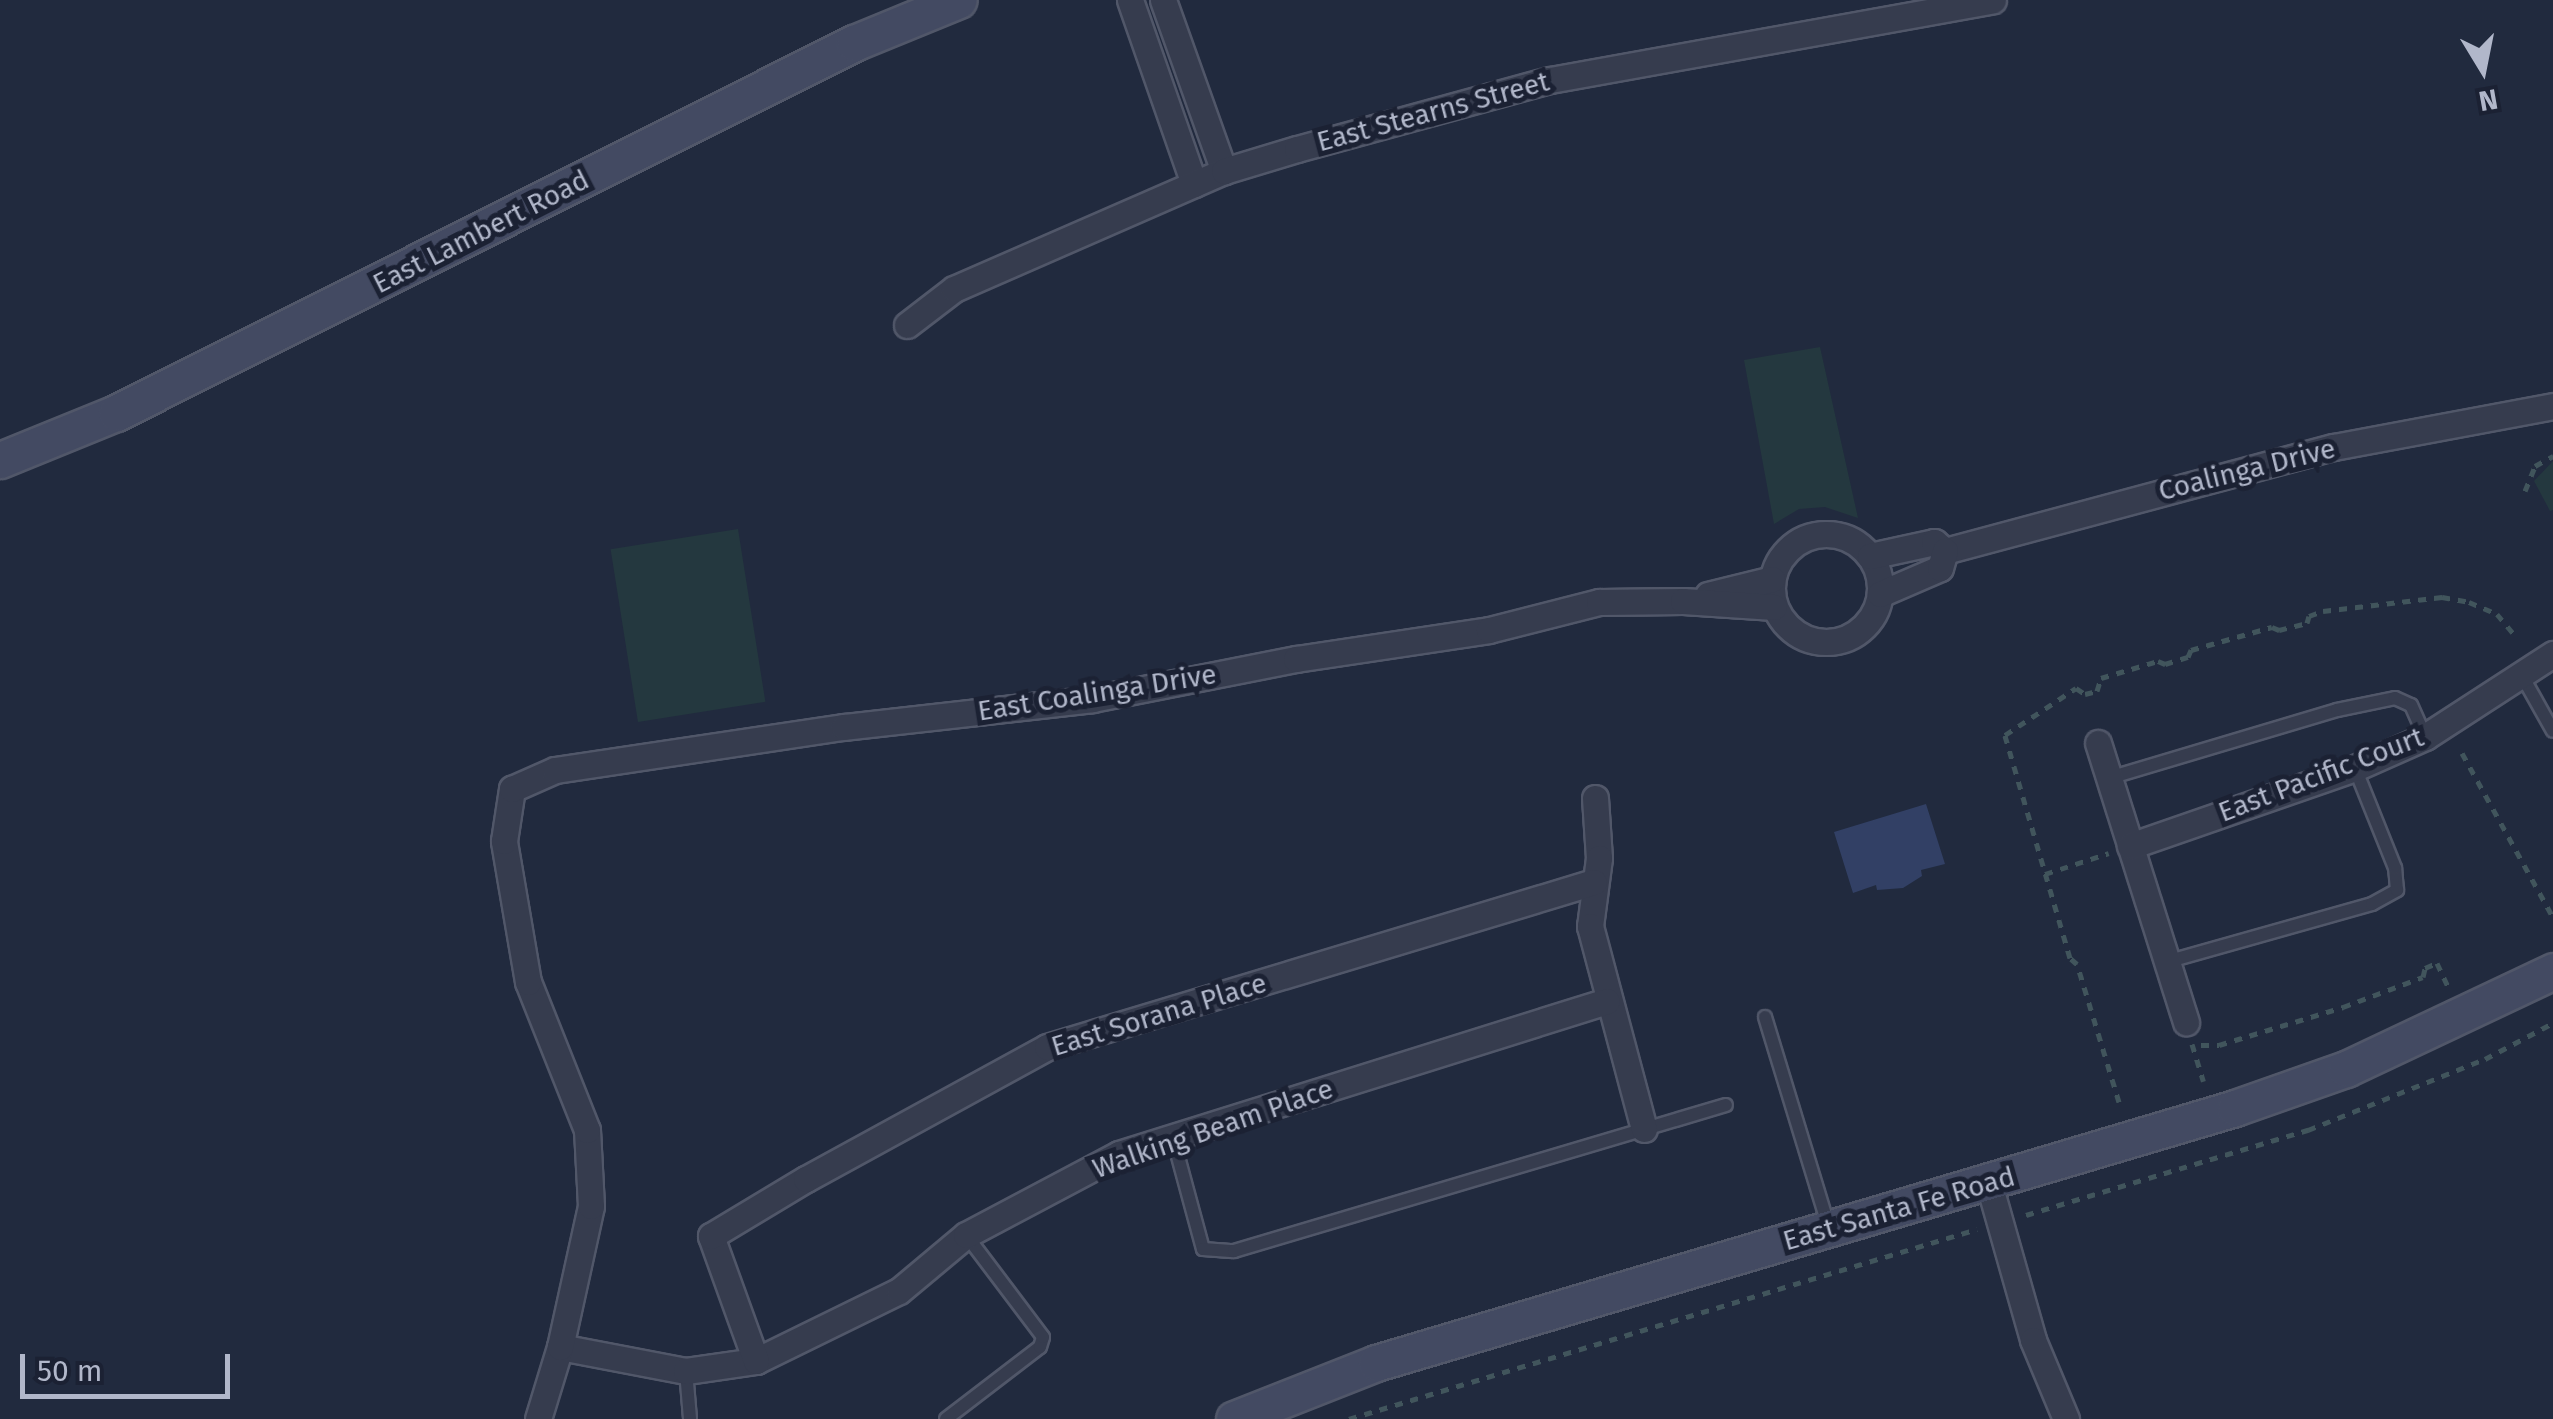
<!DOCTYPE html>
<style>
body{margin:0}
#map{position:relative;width:2553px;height:1419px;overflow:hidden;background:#212a3e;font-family:"Fira Sans",sans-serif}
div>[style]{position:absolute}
.green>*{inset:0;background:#24383f;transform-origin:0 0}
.water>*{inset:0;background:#324065}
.path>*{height:5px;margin-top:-2.5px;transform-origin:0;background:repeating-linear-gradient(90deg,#41555c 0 8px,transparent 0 16px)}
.roads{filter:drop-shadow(2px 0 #515769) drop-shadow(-2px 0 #515769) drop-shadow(0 2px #515769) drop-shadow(0 -2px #515769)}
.lane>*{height:12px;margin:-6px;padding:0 6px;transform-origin:6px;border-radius:6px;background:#363c4e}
.street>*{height:25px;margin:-12.5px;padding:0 12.5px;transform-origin:12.5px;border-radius:12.5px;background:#363c4e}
.street>.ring{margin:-12.5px;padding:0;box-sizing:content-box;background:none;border:25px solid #363c4e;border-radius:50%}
.secondary>*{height:35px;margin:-17.5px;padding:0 17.5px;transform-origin:17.5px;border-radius:17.5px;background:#434a62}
span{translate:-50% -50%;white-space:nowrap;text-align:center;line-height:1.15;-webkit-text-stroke:10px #1b2133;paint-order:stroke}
.street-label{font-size:28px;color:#b1b7ca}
.north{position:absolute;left:2433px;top:20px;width:100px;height:100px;-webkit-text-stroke:8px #1b2133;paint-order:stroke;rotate:170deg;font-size:28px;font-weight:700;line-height:40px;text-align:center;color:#b1b7ca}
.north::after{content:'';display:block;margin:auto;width:35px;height:45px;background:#b1b7ca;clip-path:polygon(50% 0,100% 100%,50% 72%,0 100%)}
.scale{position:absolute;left:20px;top:1354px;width:210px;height:45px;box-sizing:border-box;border:5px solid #b1b7ca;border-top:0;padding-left:12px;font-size:30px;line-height:35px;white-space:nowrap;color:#b1b7ca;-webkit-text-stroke:8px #1b2133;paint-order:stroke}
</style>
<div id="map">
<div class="green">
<i style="clip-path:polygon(1820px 347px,1858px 518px,1825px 507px,1799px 509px,1774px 524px,1744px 360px)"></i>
<i style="clip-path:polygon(2553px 461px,2553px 510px,2550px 511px,2534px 481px)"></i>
<i style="left:738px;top:529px;width:175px;height:129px;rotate:81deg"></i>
</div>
<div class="water">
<i style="clip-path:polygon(1926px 804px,1945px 864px,1921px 870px,1922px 876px,1903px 888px,1877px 890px,1876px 885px,1853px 893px,1834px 832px)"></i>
</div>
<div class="path">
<i style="left:2525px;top:491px;width:27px;rotate:-68deg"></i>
<i style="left:2535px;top:466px;width:21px;rotate:-29deg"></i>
<i style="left:2462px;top:753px;width:188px;rotate:61deg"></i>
<i style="left:2045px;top:874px;width:67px;rotate:-18.2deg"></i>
<i style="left:2192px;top:1044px;width:39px;rotate:73deg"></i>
<i style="left:2201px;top:1045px;width:18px"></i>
<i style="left:2219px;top:1045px;width:130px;rotate:-17deg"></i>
<i style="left:2343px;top:1007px;width:85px;rotate:-20.6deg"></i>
<i style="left:2423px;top:977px;width:9px;rotate:-77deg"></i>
<i style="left:2425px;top:968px;width:13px;rotate:-23deg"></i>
<i style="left:2437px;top:963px;width:26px;rotate:65deg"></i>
<i style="left:2119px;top:1102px;width:144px;rotate:-106.9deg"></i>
<i style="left:2077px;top:964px;width:9px;rotate:-139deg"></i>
<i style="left:2070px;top:958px;width:232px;rotate:-106.3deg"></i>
<i style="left:2005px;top:735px;width:85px;rotate:-33.5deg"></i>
<i style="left:2076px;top:688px;width:11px;rotate:34deg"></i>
<i style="left:2085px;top:694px;width:12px;rotate:-14deg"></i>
<i style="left:2097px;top:691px;width:14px;rotate:-73deg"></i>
<i style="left:2101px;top:678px;width:59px;rotate:-16.6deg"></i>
<i style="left:2158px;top:661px;width:8px;rotate:23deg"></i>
<i style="left:2165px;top:664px;width:24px;rotate:-17deg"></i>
<i style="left:2188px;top:657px;width:8px;rotate:-67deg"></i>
<i style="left:2191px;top:650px;width:84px;rotate:-15.9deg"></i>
<i style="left:2272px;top:627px;width:8px;rotate:23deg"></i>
<i style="left:2279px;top:630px;width:29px;rotate:-14deg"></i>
<i style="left:2307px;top:623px;width:7px;rotate:-74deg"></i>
<i style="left:2309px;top:616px;width:15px;rotate:-20deg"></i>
<i style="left:2323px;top:611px;width:120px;rotate:-6.7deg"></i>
<i style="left:2442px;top:597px;width:27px;rotate:10deg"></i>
<i style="left:2469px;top:602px;width:30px;rotate:23deg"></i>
<i style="left:2497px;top:614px;width:31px;rotate:50deg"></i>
<i style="left:2026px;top:1215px;width:295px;rotate:-16.8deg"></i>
<i style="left:2308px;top:1130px;width:191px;rotate:-21.9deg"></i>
<i style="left:2485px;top:1059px;width:77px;rotate:-27.9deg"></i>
<i style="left:1349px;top:1419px;width:656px;rotate:-16.83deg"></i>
</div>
<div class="roads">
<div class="lane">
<i style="left:2521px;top:674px;width:65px;rotate:60.7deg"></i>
<i style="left:2109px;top:778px;width:238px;rotate:-16.6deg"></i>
<i style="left:2337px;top:710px;width:59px;rotate:-11.7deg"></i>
<i style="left:2395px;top:698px;width:17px;rotate:24deg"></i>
<i style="left:2411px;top:705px;width:35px;rotate:66deg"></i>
<i style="left:2166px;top:962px;width:214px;rotate:-15.7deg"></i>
<i style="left:2372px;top:904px;width:29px;rotate:-29deg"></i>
<i style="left:2397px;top:890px;width:22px;rotate:-95deg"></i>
<i style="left:2395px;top:868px;width:108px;rotate:-111.8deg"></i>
<i style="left:1765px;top:1017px;width:217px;rotate:73.1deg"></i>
<i style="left:1173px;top:1138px;width:115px;rotate:74.9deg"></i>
<i style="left:1203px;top:1249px;width:31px;rotate:4deg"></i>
<i style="left:1234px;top:1251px;width:513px;rotate:-16.53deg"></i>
<i style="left:686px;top:1371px;width:48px;rotate:85.2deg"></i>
<i style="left:946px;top:1419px;width:118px;rotate:-37.5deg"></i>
<i style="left:1040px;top:1347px;width:10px;rotate:-73deg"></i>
<i style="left:1043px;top:1337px;width:128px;rotate:-127deg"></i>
</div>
<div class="street">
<i style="left:1130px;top:0;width:195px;rotate:70.8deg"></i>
<i style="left:1163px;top:0;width:182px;rotate:70.4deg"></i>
<i style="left:907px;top:325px;width:59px;rotate:-37.5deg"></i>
<i style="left:954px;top:289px;width:295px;rotate:-23.6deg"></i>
<i style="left:1224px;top:171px;width:76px;rotate:-16.8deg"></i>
<i style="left:1297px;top:149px;width:262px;rotate:-15.3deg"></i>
<i style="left:1550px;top:80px;width:450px;rotate:-10.2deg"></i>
<i class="ring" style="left:1772px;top:534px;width:83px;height:83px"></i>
<i style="left:1945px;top:551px;width:403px;rotate:-15deg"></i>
<i style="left:2334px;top:447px;width:223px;rotate:-10.6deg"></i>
<i style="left:1870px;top:556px;width:66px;rotate:-12.3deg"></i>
<i style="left:1934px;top:542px;width:14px;rotate:39deg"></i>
<i style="left:1880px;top:594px;width:65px;rotate:-23.4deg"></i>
<i style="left:1940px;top:568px;width:18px;rotate:-74deg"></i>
<i style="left:1708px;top:595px;width:66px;rotate:-14deg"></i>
<i style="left:2098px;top:743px;width:293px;rotate:72.5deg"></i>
<i style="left:1595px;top:798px;width:60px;rotate:86.2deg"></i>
<i style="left:1599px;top:858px;width:69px;rotate:97.5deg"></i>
<i style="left:1590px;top:926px;width:210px;rotate:75.1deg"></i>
<i style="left:2130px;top:846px;width:238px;rotate:-19.1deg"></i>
<i style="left:2355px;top:768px;width:77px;rotate:-23.9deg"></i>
<i style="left:2425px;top:737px;width:153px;rotate:-33deg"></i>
<i style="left:1989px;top:1184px;width:162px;rotate:74.2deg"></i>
<i style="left:2033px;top:1340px;width:86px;rotate:67.3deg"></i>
<i style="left:560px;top:1347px;width:128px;rotate:10.8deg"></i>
<i style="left:686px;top:1371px;width:71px;rotate:-8.1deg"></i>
<i style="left:756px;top:1361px;width:159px;rotate:-26.1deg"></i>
<i style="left:899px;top:1291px;width:87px;rotate:-39.9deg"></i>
<i style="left:966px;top:1235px;width:173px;rotate:-27.9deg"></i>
<i style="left:1119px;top:1154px;width:511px;rotate:-17.41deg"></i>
<i style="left:756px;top:1361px;width:133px;rotate:-109.8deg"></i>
<i style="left:711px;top:1236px;width:111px;rotate:-31deg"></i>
<i style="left:806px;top:1179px;width:275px;rotate:-28.7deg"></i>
<i style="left:1047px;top:1047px;width:571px;rotate:-16.79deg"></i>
<i style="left:538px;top:1419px;width:75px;rotate:-73deg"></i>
<i style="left:560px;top:1347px;width:144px;rotate:-77.6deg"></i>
<i style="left:591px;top:1206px;width:76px;rotate:-93deg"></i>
<i style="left:587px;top:1130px;width:159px;rotate:-111.7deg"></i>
<i style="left:528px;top:982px;width:143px;rotate:-99.7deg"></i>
<i style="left:504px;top:841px;width:53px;rotate:-81.3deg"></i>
<i style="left:512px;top:789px;width:47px;rotate:-23.8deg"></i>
<i style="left:555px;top:770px;width:292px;rotate:-8.5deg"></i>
<i style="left:844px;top:727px;width:250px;rotate:-6.4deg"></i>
<i style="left:1092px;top:699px;width:208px;rotate:-11.1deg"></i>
<i style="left:1296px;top:659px;width:195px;rotate:-8.5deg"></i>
<i style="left:1489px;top:630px;width:114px;rotate:-14.3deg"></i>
<i style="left:1599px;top:602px;width:84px;rotate:-0.7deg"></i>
<i style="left:1683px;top:601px;width:91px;rotate:3.8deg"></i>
</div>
<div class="secondary">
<i style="left:0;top:460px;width:125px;rotate:-22.1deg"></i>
<i style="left:116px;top:413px;width:826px;rotate:-26.63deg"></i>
<i style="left:854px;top:43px;width:113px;rotate:-22.3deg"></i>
<i style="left:1234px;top:1419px;width:153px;rotate:-21.5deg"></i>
<i style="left:1376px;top:1363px;width:896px;rotate:-16.53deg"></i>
<i style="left:2235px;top:1108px;width:118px;rotate:-19.4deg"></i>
<i style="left:2346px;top:1069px;width:229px;rotate:-25.3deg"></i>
</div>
</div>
<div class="street-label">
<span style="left:1433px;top:112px;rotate:-15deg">East Stearns Street</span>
<span style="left:481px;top:232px;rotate:-27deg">East Lambert Road</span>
<span style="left:2247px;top:470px;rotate:-14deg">Coalinga Drive</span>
<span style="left:1097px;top:693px;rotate:-9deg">East Coalinga Drive</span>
<span style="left:2321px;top:775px;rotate:-21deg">East Pacific Court</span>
<span style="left:1159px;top:1015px;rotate:-17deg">East Sorana Place</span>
<span style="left:1213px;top:1129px;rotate:-19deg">Walking Beam Place</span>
<span style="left:1899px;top:1209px;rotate:-16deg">East Santa Fe Road</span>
</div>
<div class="north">N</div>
<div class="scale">50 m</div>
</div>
